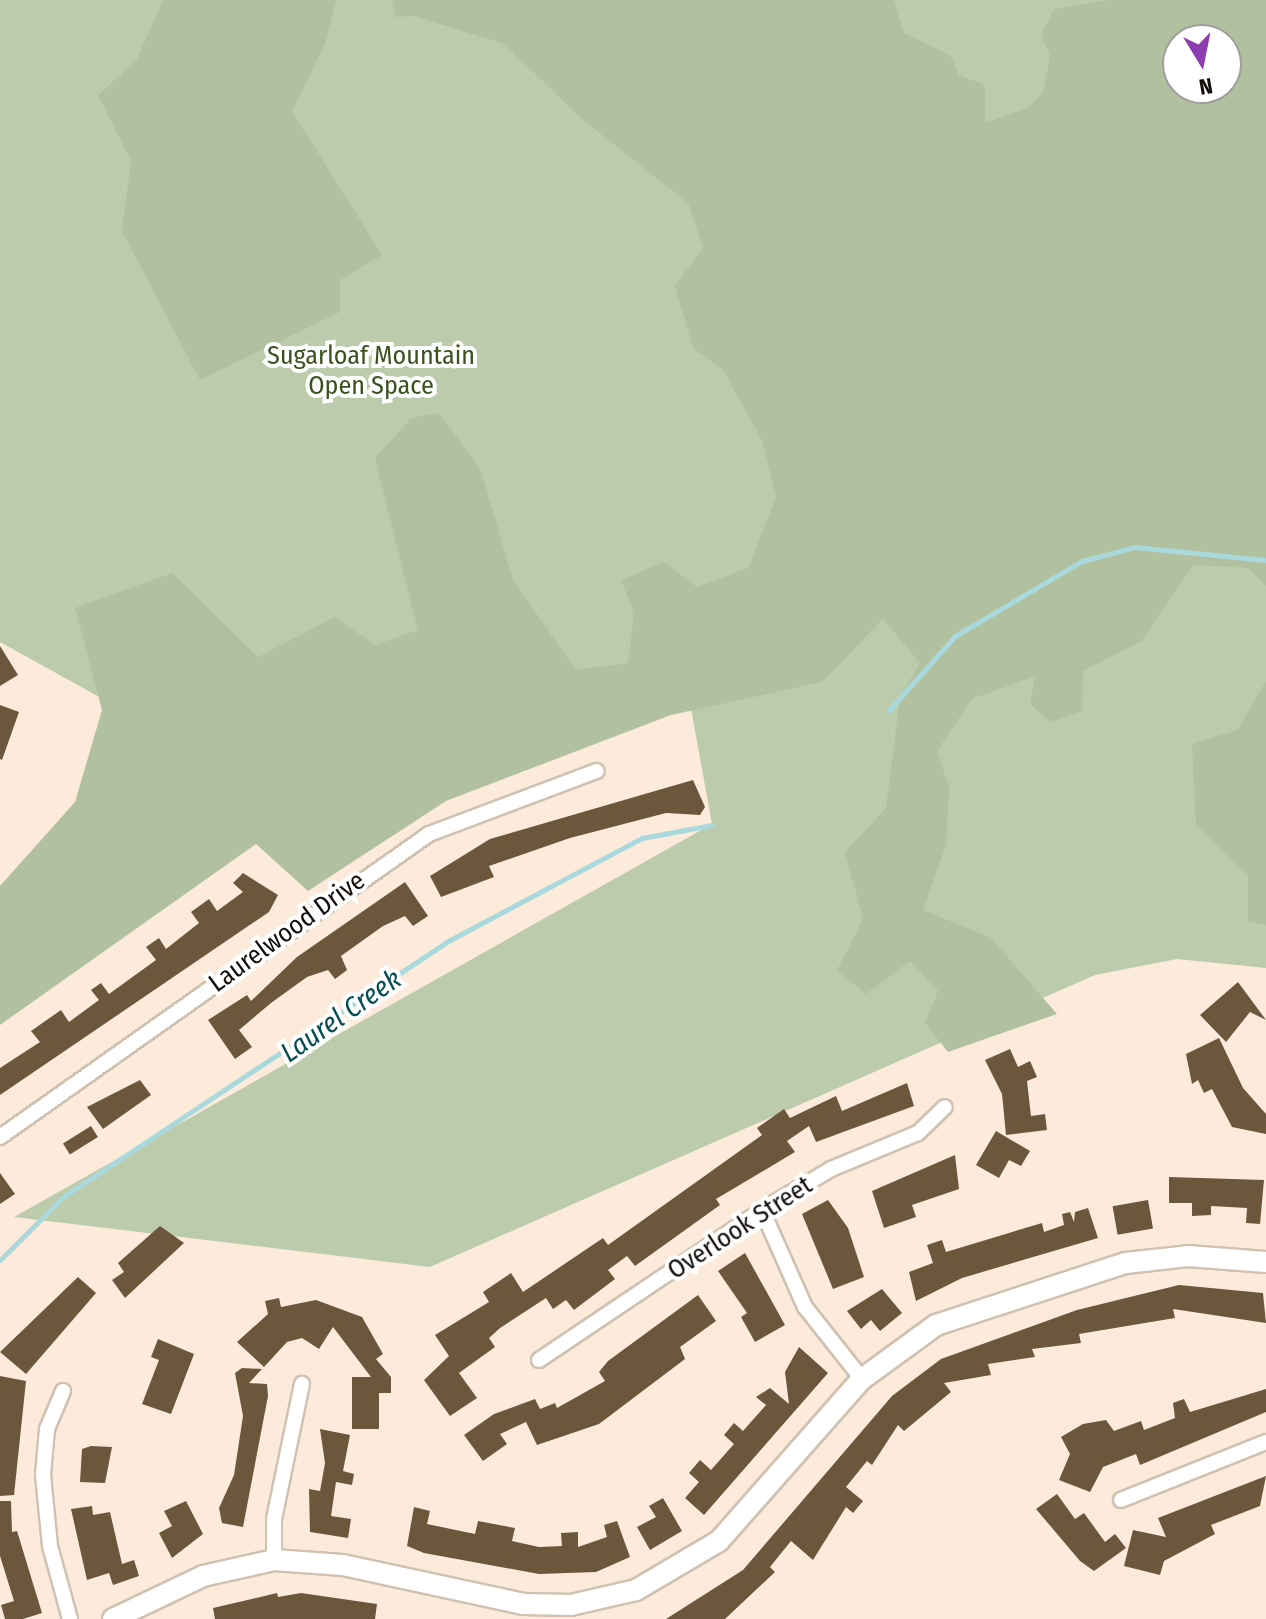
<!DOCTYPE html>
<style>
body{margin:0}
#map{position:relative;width:1266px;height:1619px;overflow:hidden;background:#fcebdb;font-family:"Fira Sans Condensed",sans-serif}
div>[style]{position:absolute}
.green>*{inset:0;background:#bccbac}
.forest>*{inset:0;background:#b1c1a0}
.stream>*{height:5px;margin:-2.5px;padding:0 2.5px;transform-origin:2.5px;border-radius:2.5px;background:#a9d9dd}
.building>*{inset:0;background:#6c573c;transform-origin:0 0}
.roads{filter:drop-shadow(2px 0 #d0c1b1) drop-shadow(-2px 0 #d0c1b1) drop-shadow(0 2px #d0c1b1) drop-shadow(0 -2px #d0c1b1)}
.minor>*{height:14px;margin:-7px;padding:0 7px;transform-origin:7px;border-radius:7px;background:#fff}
.secondary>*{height:20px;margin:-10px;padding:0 10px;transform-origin:10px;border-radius:10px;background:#fff}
span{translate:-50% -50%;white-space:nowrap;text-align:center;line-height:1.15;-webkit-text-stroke:8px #fff;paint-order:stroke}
.park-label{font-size:26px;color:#3c511f}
.street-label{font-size:26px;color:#120d08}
.water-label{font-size:28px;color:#074e53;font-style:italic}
.north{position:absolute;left:1162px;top:24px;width:80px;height:80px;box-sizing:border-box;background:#fff;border:2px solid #a09e9c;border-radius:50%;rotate:170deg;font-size:22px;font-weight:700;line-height:32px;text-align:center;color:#120d08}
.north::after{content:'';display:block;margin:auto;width:28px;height:36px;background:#8e3faf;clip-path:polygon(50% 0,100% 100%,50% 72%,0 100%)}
</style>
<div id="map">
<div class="green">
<i style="clip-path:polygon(evenodd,0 0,1266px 0,1266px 968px,1177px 959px,1095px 975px,430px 1267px,14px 1217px,712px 824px,684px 670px,206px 756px,0 642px,0 0,1178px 40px,1226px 40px,1226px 88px,1178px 88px,1178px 40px)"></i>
</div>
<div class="forest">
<i style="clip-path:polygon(163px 0,336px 0,325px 44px,292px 111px,382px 255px,340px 280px,340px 312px,200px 380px,122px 231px,131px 161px,98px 95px,136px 61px)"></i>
<i style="clip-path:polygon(evenodd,392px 0,894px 0,904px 33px,951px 56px,959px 75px,985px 85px,985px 123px,1028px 108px,1043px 92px,1050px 56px,1041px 35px,1054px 9px,1109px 0,1266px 0,1266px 586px,1249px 568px,1193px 565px,1142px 641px,1083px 671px,1082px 711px,1050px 722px,1030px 704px,1035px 676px,972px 699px,937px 751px,949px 787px,946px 845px,923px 910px,990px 937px,1057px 1014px,948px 1052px,925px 1023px,938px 991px,910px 961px,866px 994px,837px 970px,863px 919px,845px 852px,886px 808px,900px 697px,920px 663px,883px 619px,822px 682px,671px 715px,446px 801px,308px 891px,256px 844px,0 1025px,0 886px,75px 802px,102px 710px,75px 608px,172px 573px,258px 657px,335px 617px,375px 645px,418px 630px,375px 458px,411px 418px,439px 413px,480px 468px,513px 580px,576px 670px,628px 663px,634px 613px,621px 580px,664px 562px,697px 587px,748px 568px,776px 497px,763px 442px,723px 370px,693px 348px,675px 286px,703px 248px,688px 203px,583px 120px,504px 44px,414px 16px,395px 17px,392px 0,1178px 40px,1226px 40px,1226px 88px,1178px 88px,1178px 40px)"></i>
<i style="clip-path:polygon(1266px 681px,1266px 925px,1248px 921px,1248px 875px,1196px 825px,1192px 744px,1237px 730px)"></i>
</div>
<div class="stream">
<i style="left:889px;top:710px;width:99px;rotate:-48.3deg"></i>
<i style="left:955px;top:636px;width:147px;rotate:-30.6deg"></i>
<i style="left:1082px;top:561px;width:55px;rotate:-14.8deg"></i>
<i style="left:1135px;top:547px;width:132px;rotate:5.7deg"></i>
<i style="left:0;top:1260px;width:89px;rotate:-45deg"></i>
<i style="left:63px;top:1197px;width:465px;rotate:-33.6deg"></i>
<i style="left:450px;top:940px;width:217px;rotate:-28deg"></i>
<i style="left:642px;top:838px;width:71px;rotate:-10.5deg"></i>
</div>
<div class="building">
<i style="clip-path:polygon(0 646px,18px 675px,0 686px)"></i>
<i style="clip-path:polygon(0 705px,19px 712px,2px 760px,0 759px)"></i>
<i style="clip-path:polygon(693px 780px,705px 807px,700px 815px,666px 813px,570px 838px,489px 866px,494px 877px,441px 897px,430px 876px,490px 839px)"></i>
<i style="clip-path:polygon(243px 873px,278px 895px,269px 912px,0 1095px,0 1068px,40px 1042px,31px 1031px,61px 1010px,69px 1022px,99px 1000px,91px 990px,101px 983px,109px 994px,156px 960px,146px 947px,159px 938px,166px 949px,199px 923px,191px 912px,209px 899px,217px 911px,243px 892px,233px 883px)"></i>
<i style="clip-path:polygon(405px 882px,428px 916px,413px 926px,405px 916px,383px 926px,341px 956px,347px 970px,335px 979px,328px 970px,307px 977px,271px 1003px,239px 1030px,252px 1047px,235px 1059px,208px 1020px,247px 995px,251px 1001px,297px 957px)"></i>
<i style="clip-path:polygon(1238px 982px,1266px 1020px,1250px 1012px,1226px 1042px,1200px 1015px)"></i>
<i style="clip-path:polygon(1219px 1038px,1243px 1088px,1266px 1114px,1266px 1134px,1232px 1127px,1212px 1089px,1204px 1093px,1198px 1080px,1192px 1084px,1186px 1054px)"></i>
<i style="clip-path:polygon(1010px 1049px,1018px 1067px,1030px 1061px,1037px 1077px,1027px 1081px,1031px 1116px,1045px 1114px,1047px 1130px,1006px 1135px,1002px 1094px,985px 1060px)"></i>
<i style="clip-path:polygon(140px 1080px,151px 1095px,103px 1129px,87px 1107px)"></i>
<i style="clip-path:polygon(907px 1083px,914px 1106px,816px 1142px,809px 1126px,787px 1141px,795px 1152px,716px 1199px,720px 1205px,635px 1266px,627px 1256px,608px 1270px,615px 1279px,574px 1310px,566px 1300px,553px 1309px,546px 1298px,500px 1328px,489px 1338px,495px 1347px,459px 1373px,477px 1398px,450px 1416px,424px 1380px,449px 1356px,435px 1335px,489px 1302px,483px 1292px,511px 1273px,523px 1292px,603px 1238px,608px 1245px,762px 1135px,757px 1128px,784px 1109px,790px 1118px,836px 1096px,842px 1111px)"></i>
<i style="left:91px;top:1126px;width:13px;height:33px;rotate:58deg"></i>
<i style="clip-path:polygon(996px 1131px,1030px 1151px,1021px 1166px,1009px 1160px,999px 1178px,976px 1165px)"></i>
<i style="clip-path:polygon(955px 1155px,959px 1189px,912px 1205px,916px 1217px,884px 1228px,872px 1191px)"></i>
<i style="clip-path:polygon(0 1173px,15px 1194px,0 1204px)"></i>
<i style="clip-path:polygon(1169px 1177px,1264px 1180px,1260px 1224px,1246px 1223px,1247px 1208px,1211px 1206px,1211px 1215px,1192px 1216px,1192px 1203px,1169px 1203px)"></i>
<i style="clip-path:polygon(828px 1200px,848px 1228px,864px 1277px,833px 1289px,802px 1214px)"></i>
<i style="left:1148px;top:1200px;width:29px;height:36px;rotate:80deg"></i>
<i style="clip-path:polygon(1088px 1208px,1098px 1238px,962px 1278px,916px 1301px,909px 1272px,933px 1263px,927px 1245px,942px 1240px,946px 1252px,1042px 1223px,1044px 1232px,1064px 1225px,1062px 1214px,1070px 1212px,1074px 1222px,1075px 1212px)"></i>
<i style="clip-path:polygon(160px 1226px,184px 1243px,125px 1298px,112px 1280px,124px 1272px,118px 1263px)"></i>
<i style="clip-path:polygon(745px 1253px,785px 1325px,755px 1342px,741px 1317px,747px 1313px,718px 1271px)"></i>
<i style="clip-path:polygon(78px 1277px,96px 1293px,26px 1374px,0 1352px)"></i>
<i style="clip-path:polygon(1179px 1285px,1263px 1293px,1266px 1323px,1173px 1309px,1175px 1318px,1079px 1334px,1081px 1343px,1032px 1349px,1035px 1357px,988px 1364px,991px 1375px,944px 1383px,951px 1392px,904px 1431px,898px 1425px,872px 1465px,867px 1461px,846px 1487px,863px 1501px,853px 1513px,846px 1507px,813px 1560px,791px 1541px,770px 1567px,775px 1572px,725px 1619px,666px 1619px,743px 1570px,892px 1396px,941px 1359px,1077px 1310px)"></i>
<i style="clip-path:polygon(882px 1289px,902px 1313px,880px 1331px,871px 1320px,861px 1329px,847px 1311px)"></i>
<i style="clip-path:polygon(698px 1295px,716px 1321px,680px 1347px,685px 1359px,599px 1424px,537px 1445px,526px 1422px,500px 1434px,507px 1444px,483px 1461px,464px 1435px,494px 1414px,535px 1399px,540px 1409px,555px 1403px,557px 1408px,605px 1381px,599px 1372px,608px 1361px)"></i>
<i style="clip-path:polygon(279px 1298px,281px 1307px,316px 1300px,362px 1317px,383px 1354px,376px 1359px,391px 1377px,391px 1393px,379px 1393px,379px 1429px,352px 1429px,352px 1377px,371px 1377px,333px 1327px,319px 1349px,302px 1338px,287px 1342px,264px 1367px,237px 1342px,268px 1314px,265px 1301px)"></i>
<i style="clip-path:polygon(158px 1339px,194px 1354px,171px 1414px,142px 1404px,159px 1360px,151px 1357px)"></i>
<i style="clip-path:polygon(799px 1347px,828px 1373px,704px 1515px,685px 1498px,699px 1482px,689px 1473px,700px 1460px,711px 1470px,734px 1444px,724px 1435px,734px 1423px,743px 1431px,766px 1405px,756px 1397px,770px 1388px,789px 1404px,785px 1372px)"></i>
<i style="clip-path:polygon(242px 1368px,262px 1369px,249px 1383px,267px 1384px,268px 1396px,243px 1527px,222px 1523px,219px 1508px,234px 1475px,243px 1416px,235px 1373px)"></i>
<i style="clip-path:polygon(0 1376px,26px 1381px,14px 1495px,0 1496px)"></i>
<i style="clip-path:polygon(1266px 1389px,1266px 1412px,1140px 1465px,1136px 1454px,1103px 1467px,1090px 1492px,1059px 1480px,1070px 1454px,1061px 1437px,1083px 1424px,1106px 1420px,1114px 1431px,1141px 1421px,1144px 1430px,1175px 1418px,1173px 1403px,1184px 1399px,1190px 1412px)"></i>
<i style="clip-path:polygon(320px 1429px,350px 1435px,343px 1471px,354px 1474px,352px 1485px,336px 1482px,331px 1516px,351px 1519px,348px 1538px,310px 1532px,309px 1489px,320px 1491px,325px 1463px)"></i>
<i style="clip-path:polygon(91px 1446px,112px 1447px,105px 1483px,80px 1482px,82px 1449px)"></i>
<i style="clip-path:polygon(1266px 1476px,1260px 1506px,1211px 1525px,1215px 1534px,1164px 1561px,1160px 1575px,1124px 1566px,1133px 1530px,1166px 1537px,1158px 1518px)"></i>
<i style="clip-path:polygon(1057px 1494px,1075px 1519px,1084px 1513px,1105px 1542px,1115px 1534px,1126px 1548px,1094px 1571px,1080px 1561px,1036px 1509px)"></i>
<i style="clip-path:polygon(663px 1498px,682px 1531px,650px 1550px,637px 1527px,656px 1517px,649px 1506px)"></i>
<i style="clip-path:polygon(0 1501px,11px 1501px,12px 1532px,17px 1531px,42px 1613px,23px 1619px,5px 1619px,1px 1605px,14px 1601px,0 1556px)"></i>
<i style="clip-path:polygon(186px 1501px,203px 1534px,172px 1558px,159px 1533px,172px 1526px,164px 1511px)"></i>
<i style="clip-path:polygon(92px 1506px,93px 1515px,110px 1512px,122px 1564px,134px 1560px,139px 1576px,113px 1585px,109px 1573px,87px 1580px,71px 1509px)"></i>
<i style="clip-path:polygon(414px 1507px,430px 1511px,427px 1524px,475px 1534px,478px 1521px,499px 1525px,515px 1528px,512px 1541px,539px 1547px,562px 1546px,561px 1533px,578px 1532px,578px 1547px,607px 1537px,604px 1525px,617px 1521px,630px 1557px,596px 1572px,539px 1574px,424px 1553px,407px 1546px)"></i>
<i style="clip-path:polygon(277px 1593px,278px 1597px,301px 1593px,377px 1604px,375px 1619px,215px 1619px,213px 1608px)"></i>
</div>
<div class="roads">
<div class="minor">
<i style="left:0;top:1137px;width:525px;rotate:-35.23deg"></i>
<i style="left:429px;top:834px;width:179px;rotate:-20.6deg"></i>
<i style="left:762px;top:1210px;width:106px;rotate:66.1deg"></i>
<i style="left:805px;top:1307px;width:92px;rotate:51.6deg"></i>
<i style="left:539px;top:1360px;width:269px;rotate:-33.9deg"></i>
<i style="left:762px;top:1210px;width:80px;rotate:-30.7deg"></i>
<i style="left:831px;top:1169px;width:94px;rotate:-22.5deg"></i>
<i style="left:918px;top:1133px;width:37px;rotate:-44deg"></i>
<i style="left:63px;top:1391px;width:41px;rotate:112.8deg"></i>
<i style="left:47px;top:1429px;width:46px;rotate:95deg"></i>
<i style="left:43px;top:1475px;width:71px;rotate:84.4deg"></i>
<i style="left:50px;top:1546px;width:76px;rotate:74.7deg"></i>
<i style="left:1121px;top:1500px;width:156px;rotate:-21.8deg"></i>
<i style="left:274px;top:1560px;width:41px;rotate:-90deg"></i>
<i style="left:274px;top:1519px;width:138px;rotate:-78.3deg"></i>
</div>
<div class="secondary">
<i style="left:113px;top:1619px;width:100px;rotate:-25.5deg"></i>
<i style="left:203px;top:1576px;width:73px;rotate:-12.7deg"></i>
<i style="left:274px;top:1560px;width:69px;rotate:4.1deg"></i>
<i style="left:343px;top:1565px;width:184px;rotate:12.2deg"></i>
<i style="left:523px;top:1604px;width:48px;rotate:1.2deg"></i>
<i style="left:571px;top:1605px;width:67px;rotate:-13deg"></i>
<i style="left:636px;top:1590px;width:96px;rotate:-30.6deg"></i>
<i style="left:719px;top:1541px;width:216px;rotate:-48.6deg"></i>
<i style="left:862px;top:1379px;width:92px;rotate:-36.1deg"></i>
<i style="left:936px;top:1325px;width:200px;rotate:-18.1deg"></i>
<i style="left:1126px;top:1263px;width:62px;rotate:-6.4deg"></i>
<i style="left:1188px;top:1256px;width:78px;rotate:4.4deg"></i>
</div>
</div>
<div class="park-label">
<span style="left:371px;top:371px">Sugarloaf Mountain<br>Open Space</span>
</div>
<div class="street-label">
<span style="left:287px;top:932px;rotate:-36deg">Laurelwood Drive</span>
<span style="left:740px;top:1228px;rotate:-33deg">Overlook Street</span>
</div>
<div class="water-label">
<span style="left:341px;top:1016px;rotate:-35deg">Laurel Creek</span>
</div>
<div class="north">N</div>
</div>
